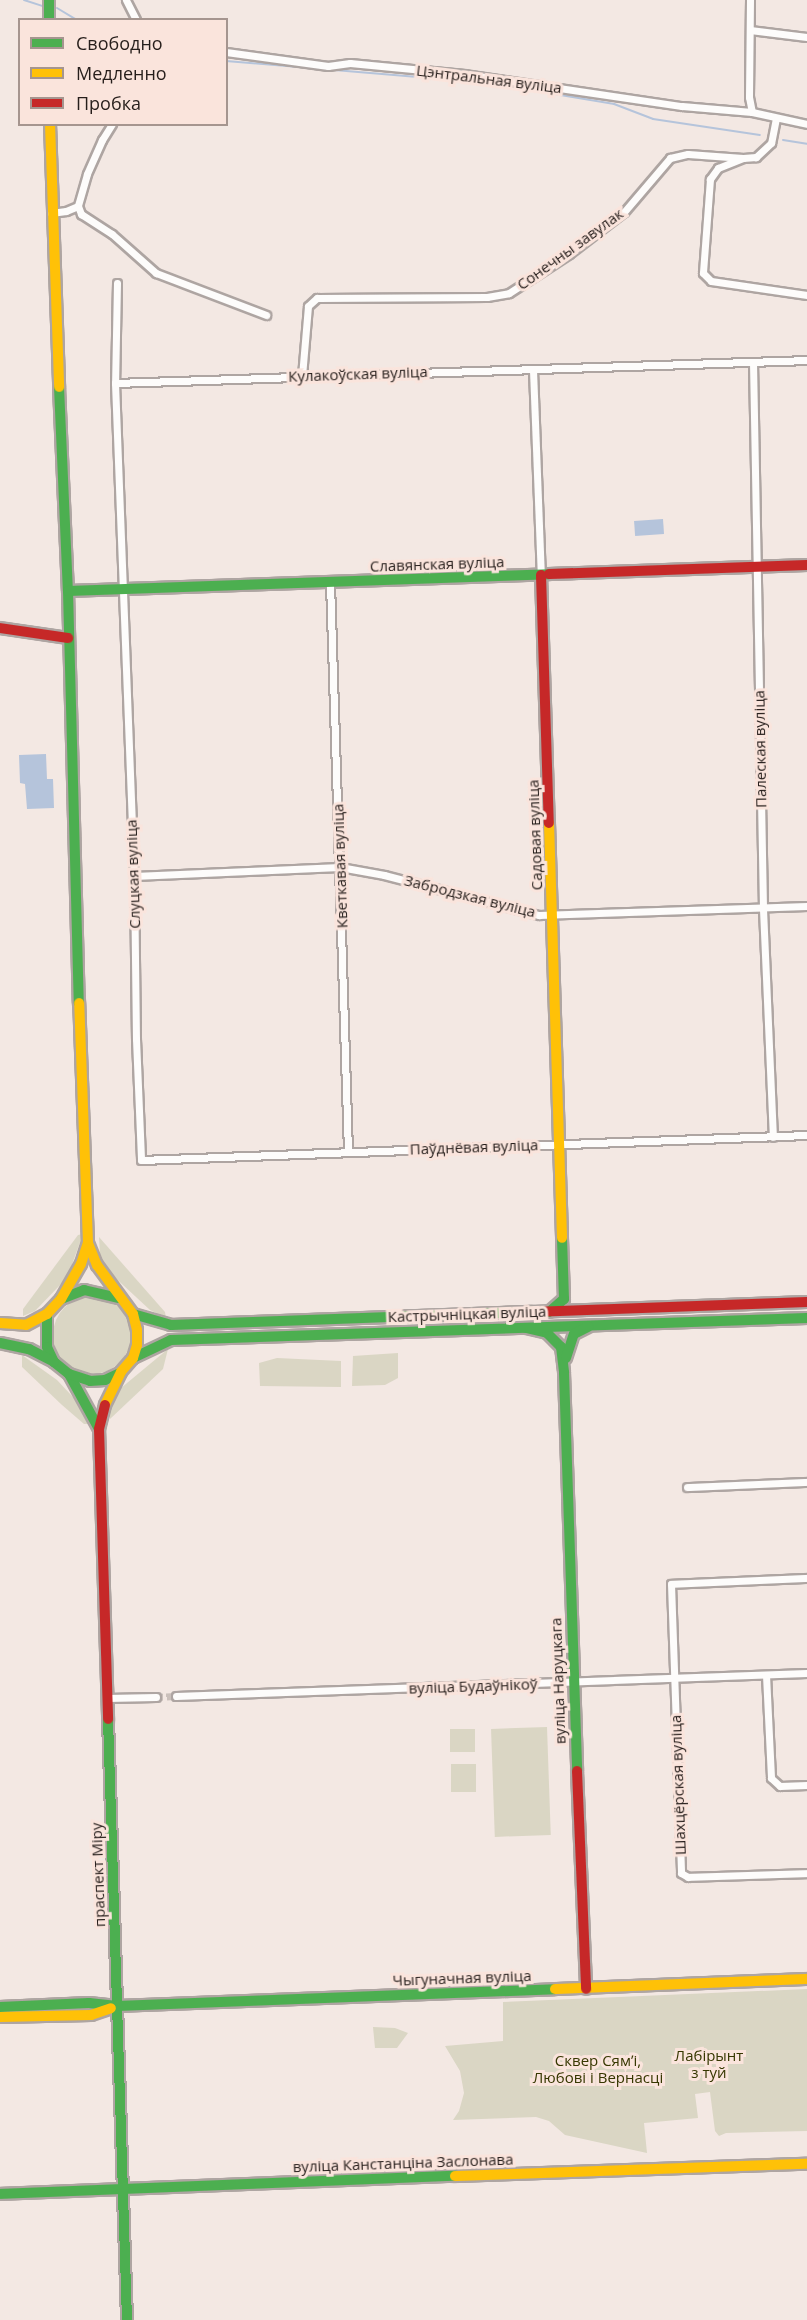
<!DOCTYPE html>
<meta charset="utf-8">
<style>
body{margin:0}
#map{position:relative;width:807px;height:2320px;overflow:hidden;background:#f3e8e3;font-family:"Open Sans",sans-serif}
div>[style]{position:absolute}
.green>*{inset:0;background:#dad6c4;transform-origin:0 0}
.round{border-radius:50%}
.water>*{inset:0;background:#b5c4db;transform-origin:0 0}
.stream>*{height:2px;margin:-1px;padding:0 1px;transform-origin:1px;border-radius:1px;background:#b5c4db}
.street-tunnel>*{height:7px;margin-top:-3.5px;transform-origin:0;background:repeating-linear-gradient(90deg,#cac0bb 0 7px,transparent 0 10.5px)}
.roads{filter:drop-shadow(2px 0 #aea5a2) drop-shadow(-2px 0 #aea5a2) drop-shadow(0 2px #aea5a2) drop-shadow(0 -2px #aea5a2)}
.street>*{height:7px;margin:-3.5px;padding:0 3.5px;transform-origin:3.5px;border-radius:3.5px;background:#fdfcfb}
.fast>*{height:10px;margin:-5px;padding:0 5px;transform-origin:5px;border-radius:5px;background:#4caf50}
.slow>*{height:10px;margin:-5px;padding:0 5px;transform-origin:5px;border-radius:5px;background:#ffc107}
.jam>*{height:10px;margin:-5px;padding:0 5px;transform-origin:5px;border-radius:5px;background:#c62828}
span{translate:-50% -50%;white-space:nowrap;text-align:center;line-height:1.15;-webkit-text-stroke:6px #fae4dc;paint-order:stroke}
.street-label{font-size:15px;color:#261e1b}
.park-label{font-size:15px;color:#363701}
.legend{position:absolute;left:18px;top:18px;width:210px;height:108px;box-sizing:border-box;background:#fae4dc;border:2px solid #a5958f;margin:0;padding:8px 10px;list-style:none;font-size:18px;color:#261e1b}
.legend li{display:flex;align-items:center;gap:12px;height:30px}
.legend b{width:30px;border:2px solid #a5958f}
</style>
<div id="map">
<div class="green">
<i style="clip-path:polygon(83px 1234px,70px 1270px,62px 1283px,35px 1311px,23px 1316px,23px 1309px,78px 1235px)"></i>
<i style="clip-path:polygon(99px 1237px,165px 1312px,166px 1318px,150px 1310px,109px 1272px,100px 1254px)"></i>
<i class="round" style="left:53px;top:1296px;width:78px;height:78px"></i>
<i style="clip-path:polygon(168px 1349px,163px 1369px,110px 1419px,110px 1408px,121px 1388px)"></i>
<i style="clip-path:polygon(398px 1353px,398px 1378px,385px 1385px,352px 1386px,353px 1356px)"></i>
<i style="clip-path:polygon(22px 1355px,57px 1380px,86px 1411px,88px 1424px,84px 1424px,62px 1405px,22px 1367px)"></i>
<i style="clip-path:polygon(277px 1358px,341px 1361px,341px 1387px,260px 1386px,259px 1363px)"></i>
<i style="left:547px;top:1727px;width:108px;height:56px;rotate:88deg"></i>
<i style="left:450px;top:1729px;width:25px;height:23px"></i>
<i style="left:451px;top:1764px;width:25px;height:28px"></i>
<i style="clip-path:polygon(807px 1989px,807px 2131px,726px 2133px,719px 2136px,715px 2131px,710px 2092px,695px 2094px,698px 2118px,644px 2123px,647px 2153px,565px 2135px,549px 2121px,536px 2117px,453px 2120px,459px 2111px,464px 2093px,460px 2071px,445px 2046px,503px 2041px,503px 2002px)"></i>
<i style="clip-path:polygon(373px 2027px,395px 2028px,408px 2033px,397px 2048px,375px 2048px)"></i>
</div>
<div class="water">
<i style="left:663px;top:519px;width:15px;height:29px;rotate:86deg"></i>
<i style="clip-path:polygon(46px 754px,47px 779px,53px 779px,54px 808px,27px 809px,25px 784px,20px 783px,19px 755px)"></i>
</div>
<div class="stream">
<i style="left:24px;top:0;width:19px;rotate:18deg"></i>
<i style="left:57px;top:8px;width:23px;rotate:31deg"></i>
<i style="left:226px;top:61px;width:264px;rotate:4.8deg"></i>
<i style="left:489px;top:83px;width:127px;rotate:9.5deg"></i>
<i style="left:614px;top:104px;width:42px;rotate:21deg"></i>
<i style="left:653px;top:119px;width:108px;rotate:8.5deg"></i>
<i style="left:783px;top:140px;width:24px;rotate:9deg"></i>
</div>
<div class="street-tunnel">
<i style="left:156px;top:1697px;width:20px;rotate:-3deg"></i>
</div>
<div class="roads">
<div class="street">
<i style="left:126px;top:0;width:22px;rotate:63deg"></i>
<i style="left:750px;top:0;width:97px;rotate:90.6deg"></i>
<i style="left:749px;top:97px;width:15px;rotate:79deg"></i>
<i style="left:750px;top:30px;width:57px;rotate:7deg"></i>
<i style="left:226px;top:52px;width:103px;rotate:7.8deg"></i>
<i style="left:328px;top:66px;width:22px;rotate:-8deg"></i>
<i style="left:350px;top:63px;width:115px;rotate:5.5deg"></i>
<i style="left:464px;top:74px;width:220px;rotate:8.4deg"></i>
<i style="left:682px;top:106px;width:70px;rotate:4.9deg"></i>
<i style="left:752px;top:112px;width:56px;rotate:12.3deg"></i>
<i style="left:776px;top:118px;width:25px;rotate:101deg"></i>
<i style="left:771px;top:143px;width:21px;rotate:137deg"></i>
<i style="left:756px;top:157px;width:13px;rotate:176deg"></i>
<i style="left:743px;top:158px;width:27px;rotate:158deg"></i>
<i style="left:718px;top:168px;width:14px;rotate:126deg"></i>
<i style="left:710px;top:179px;width:94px;rotate:94.3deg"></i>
<i style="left:703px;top:273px;width:11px;rotate:45deg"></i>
<i style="left:711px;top:281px;width:97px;rotate:8.3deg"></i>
<i style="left:112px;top:124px;width:19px;rotate:122deg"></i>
<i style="left:102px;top:140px;width:37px;rotate:114deg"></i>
<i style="left:87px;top:174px;width:33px;rotate:106deg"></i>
<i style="left:78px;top:206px;width:9px;rotate:69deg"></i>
<i style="left:81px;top:214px;width:37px;rotate:33deg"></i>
<i style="left:112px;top:234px;width:59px;rotate:41.6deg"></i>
<i style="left:156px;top:273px;width:118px;rotate:20.9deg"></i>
<i style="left:51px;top:213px;width:15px;rotate:-8deg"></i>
<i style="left:66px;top:211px;width:13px;rotate:-23deg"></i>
<i style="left:117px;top:283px;width:100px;rotate:91.1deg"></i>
<i style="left:115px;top:383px;width:493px;rotate:87.8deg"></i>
<i style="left:134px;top:876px;width:163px;rotate:89.3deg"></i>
<i style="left:136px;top:1039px;width:121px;rotate:87.6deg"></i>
<i style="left:141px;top:1160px;width:666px;rotate:-2.15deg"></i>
<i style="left:753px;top:362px;width:547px;rotate:88.95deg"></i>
<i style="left:763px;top:909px;width:228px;rotate:87.5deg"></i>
<i style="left:533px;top:370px;width:205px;rotate:87.8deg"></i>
<i style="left:302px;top:376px;width:70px;rotate:-85.1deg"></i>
<i style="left:308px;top:306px;width:12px;rotate:-42deg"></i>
<i style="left:317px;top:298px;width:170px;rotate:-0.3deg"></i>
<i style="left:487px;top:297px;width:22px;rotate:-10deg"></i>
<i style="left:509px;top:293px;width:72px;rotate:-33deg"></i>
<i style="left:569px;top:254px;width:69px;rotate:-37.4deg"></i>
<i style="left:624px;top:212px;width:71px;rotate:-49.6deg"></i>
<i style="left:670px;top:158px;width:18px;rotate:-13deg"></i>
<i style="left:688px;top:154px;width:55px;rotate:4.2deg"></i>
<i style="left:115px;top:383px;width:692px;rotate:-1.9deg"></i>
<i style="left:330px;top:582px;width:569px;rotate:88.19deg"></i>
<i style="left:134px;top:876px;width:206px;rotate:-2.5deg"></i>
<i style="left:340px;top:867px;width:45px;rotate:10.3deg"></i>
<i style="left:384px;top:875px;width:160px;rotate:14.5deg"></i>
<i style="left:539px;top:915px;width:268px;rotate:-1.9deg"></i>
<i style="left:687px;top:1487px;width:120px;rotate:-2.4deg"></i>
<i style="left:807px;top:1578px;width:136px;rotate:177.5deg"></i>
<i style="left:671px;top:1584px;width:289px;rotate:88deg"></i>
<i style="left:681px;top:1873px;width:8px;rotate:30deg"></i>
<i style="left:688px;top:1877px;width:119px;rotate:-1.9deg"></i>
<i style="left:766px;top:1675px;width:103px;rotate:87.2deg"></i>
<i style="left:771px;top:1778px;width:12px;rotate:42deg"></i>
<i style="left:780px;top:1786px;width:27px;rotate:-2deg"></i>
<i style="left:176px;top:1696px;width:631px;rotate:-2.09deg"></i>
<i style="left:107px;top:1698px;width:49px;rotate:-1.2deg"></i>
</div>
<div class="fast">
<i style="left:49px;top:0;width:20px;rotate:90deg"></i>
<i style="left:59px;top:387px;width:204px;rotate:87.5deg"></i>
<i style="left:68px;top:591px;width:412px;rotate:88.5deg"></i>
<i style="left:68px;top:591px;width:481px;rotate:-2deg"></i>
<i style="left:61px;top:1299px;width:25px;rotate:-21deg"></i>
<i style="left:84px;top:1290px;width:36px;rotate:13deg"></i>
<i style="left:549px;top:1312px;width:20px;rotate:-41deg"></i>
<i style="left:564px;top:1299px;width:61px;rotate:-91.9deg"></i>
<i style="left:47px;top:1314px;width:33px;rotate:90deg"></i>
<i style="left:47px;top:1347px;width:17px;rotate:65deg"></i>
<i style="left:54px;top:1362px;width:19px;rotate:39deg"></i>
<i style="left:69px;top:1374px;width:63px;rotate:61.4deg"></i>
<i style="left:133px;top:1314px;width:40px;rotate:16deg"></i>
<i style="left:171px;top:1325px;width:361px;rotate:-2.1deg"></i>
<i style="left:526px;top:1328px;width:22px;rotate:13deg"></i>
<i style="left:547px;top:1333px;width:20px;rotate:45deg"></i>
<i style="left:561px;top:1347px;width:26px;rotate:83deg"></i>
<i style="left:564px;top:1373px;width:398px;rotate:88.1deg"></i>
<i style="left:0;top:1343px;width:30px;rotate:12deg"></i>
<i style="left:29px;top:1349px;width:28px;rotate:27deg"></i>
<i style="left:133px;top:1358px;width:42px;rotate:-25.3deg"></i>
<i style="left:171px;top:1340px;width:636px;rotate:-1.98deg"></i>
<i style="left:566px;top:1358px;width:25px;rotate:-72deg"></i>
<i style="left:574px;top:1334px;width:16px;rotate:-27deg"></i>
<i style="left:69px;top:1374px;width:22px;rotate:18deg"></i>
<i style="left:90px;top:1381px;width:15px;rotate:-4deg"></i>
<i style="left:105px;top:1380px;width:17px;rotate:-25deg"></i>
<i style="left:108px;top:1719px;width:601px;rotate:88.19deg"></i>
<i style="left:0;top:2007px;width:89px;rotate:-2.6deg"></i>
<i style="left:89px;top:2003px;width:28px;rotate:6deg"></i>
<i style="left:117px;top:2006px;width:438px;rotate:-2.2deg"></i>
<i style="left:0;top:2194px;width:455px;rotate:-2.3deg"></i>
</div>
<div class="slow">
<i style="left:50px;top:124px;width:263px;rotate:88deg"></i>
<i style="left:549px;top:823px;width:415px;rotate:88.2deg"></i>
<i style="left:88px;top:1243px;width:24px;rotate:68deg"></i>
<i style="left:97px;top:1265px;width:61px;rotate:53.7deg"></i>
<i style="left:133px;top:1314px;width:16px;rotate:76deg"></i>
<i style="left:137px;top:1330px;width:15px;rotate:90deg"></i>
<i style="left:137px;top:1345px;width:14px;rotate:107deg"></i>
<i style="left:133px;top:1358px;width:18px;rotate:131deg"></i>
<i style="left:121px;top:1372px;width:37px;rotate:116deg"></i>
<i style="left:0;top:1323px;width:26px;rotate:4deg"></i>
<i style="left:26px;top:1325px;width:24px;rotate:-28deg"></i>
<i style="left:47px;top:1314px;width:21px;rotate:-47deg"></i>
<i style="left:61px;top:1299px;width:40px;rotate:-60.3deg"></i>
<i style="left:81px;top:1264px;width:22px;rotate:-72deg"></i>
<i style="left:88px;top:1243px;width:240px;rotate:-92.1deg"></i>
<i style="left:555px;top:1989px;width:252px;rotate:-2.3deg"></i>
<i style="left:0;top:2017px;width:91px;rotate:-1.3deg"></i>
<i style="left:91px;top:2015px;width:21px;rotate:-19deg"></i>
<i style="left:455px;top:2176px;width:352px;rotate:-2deg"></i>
</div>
<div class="jam">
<i style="left:549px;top:574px;width:258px;rotate:-2deg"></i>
<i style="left:541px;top:575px;width:248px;rotate:88.2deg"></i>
<i style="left:0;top:628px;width:69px;rotate:8.4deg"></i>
<i style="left:532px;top:1312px;width:275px;rotate:-2.1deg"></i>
<i style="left:105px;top:1405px;width:25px;rotate:104deg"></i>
<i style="left:99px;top:1429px;width:290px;rotate:88.2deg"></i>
<i style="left:577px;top:1771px;width:218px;rotate:87.6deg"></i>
</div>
</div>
<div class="street-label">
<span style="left:489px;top:79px;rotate:7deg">Цэнтральная вуліца</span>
<span style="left:570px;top:249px;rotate:-36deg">Сонечны завулак</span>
<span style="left:358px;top:374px;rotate:-2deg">Кулакоўская вуліца</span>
<span style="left:437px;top:564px;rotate:-2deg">Славянская вуліца</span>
<span style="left:760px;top:749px;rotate:-91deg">Палеская вуліца</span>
<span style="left:535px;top:835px;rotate:-92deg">Садовая вуліца</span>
<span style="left:340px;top:866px;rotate:-92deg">Кветкавая вуліца</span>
<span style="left:133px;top:874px;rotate:-92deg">Слуцкая вуліца</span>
<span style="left:470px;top:896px;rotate:14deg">Забродзкая вуліца</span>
<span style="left:474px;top:1147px;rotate:-2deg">Паўднёвая вуліца</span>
<span style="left:467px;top:1314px;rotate:-2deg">Кастрычніцкая вуліца</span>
<span style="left:558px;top:1681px;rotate:-92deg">вуліца Наруцкага</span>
<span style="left:473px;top:1686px;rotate:-2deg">вуліца Будаўнікоў</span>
<span style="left:678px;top:1785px;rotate:-92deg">Шахцёрская вуліца</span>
<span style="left:98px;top:1875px;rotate:-92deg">праспект Міру</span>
<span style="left:462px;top:1978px;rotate:-2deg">Чыгуначная вуліца</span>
<span style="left:403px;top:2163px;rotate:-2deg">вуліца Канстанціна Заслонава</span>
</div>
<div class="park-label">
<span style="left:709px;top:2064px">Лабірынт<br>з туй</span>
<span style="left:598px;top:2069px">Сквер Сямʼі,<br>Любові і Вернасці</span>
</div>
<ul class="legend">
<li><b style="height:8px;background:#4caf50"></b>Свободно</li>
<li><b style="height:8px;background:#ffc107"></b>Медленно</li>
<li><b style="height:8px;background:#c62828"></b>Пробка</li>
</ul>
</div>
